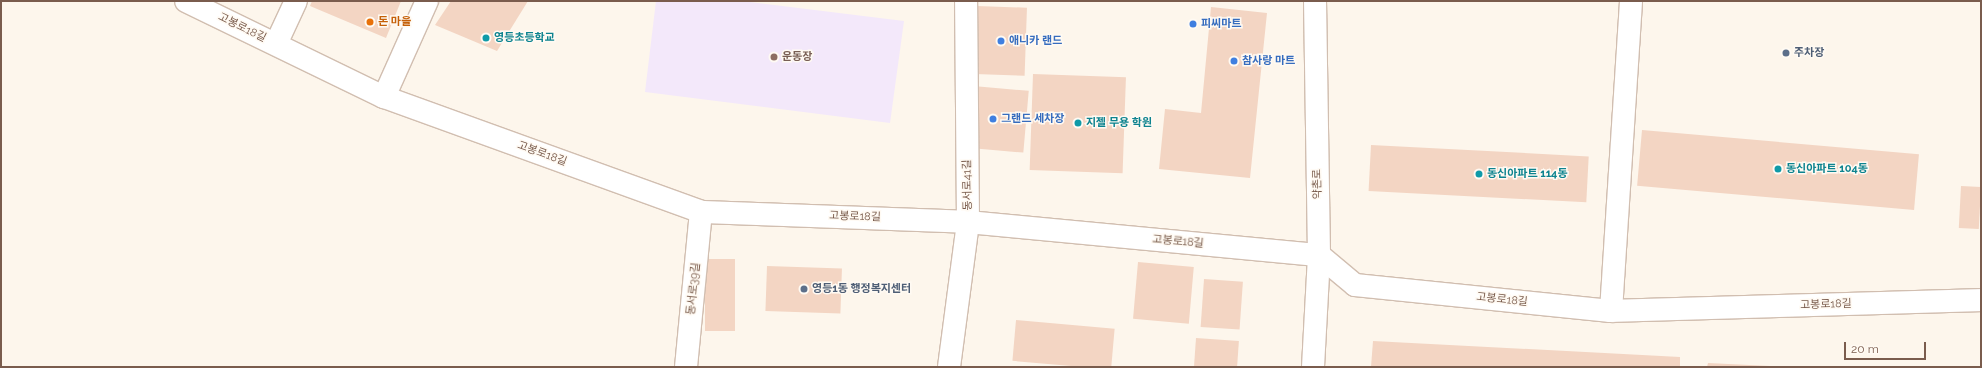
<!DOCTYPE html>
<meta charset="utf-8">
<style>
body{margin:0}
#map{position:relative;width:1982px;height:368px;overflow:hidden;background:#fdf6ec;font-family:Raleway,"Noto Sans KR",sans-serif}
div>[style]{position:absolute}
.education>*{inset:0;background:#f3e8fa}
.building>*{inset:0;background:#f3d5c3;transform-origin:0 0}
.roads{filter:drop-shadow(1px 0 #d1beb0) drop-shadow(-1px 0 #d1beb0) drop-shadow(0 1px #d1beb0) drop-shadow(0 -1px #d1beb0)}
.street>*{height:22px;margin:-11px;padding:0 11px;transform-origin:11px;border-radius:11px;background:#fff}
.dots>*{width:11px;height:11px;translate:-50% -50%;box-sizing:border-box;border:2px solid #fffaf3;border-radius:50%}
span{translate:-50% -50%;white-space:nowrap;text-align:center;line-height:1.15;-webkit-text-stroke:3px #fffaf3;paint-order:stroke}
.food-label{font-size:11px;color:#c56008;font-weight:700}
.left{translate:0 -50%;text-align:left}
.shop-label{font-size:11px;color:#366cbe;font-weight:700}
.street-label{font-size:11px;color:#7a5c4d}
.culture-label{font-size:11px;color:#0d838f;font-weight:700}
.service-label{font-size:11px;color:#4e5e75;font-weight:700}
.education-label{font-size:11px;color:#785e54;font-weight:700}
.frame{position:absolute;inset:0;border:2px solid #7a5c4d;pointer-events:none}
.scale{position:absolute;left:1844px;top:342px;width:82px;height:18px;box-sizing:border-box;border:2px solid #7a5c4d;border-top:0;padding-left:5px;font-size:12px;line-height:14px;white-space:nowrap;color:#7a5c4d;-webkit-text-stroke:3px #fffaf3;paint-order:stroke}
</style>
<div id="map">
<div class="education">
<i style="clip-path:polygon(656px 1px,742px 1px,904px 21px,890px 123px,645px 92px)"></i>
</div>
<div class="building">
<i style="clip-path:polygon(312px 1px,401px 1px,386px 38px,310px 6px)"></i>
<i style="clip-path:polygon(451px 1px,528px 1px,497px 51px,435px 25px)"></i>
<i style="left:977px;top:6px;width:50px;height:68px;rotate:2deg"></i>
<i style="clip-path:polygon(1211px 7px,1267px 13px,1250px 178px,1159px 169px,1165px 109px,1201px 113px)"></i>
<i style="left:1033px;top:74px;width:93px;height:96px;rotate:2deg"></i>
<i style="left:962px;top:85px;width:67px;height:62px;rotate:5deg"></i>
<i style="left:1642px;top:130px;width:278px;height:56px;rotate:5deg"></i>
<i style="left:1371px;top:145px;width:218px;height:46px;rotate:3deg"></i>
<i style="left:1961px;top:186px;width:20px;height:42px;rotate:3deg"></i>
<i style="left:705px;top:259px;width:30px;height:72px"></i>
<i style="left:1138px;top:262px;width:56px;height:57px;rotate:5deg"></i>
<i style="left:767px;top:266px;width:75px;height:45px;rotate:2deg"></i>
<i style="left:1204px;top:279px;width:39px;height:48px;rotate:4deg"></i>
<i style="left:1016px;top:320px;width:99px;height:41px;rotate:5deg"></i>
<i style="left:1196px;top:338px;width:43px;height:29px;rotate:4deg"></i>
<i style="clip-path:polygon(1373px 341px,1680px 357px,1680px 367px,1371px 367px)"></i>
<i style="clip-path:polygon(1708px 363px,1770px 366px,1770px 367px,1707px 367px)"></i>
</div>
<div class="roads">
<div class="street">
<i style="left:186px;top:1px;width:220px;rotate:25.9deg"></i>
<i style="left:384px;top:97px;width:337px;rotate:19.9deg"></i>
<i style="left:701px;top:212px;width:267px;rotate:2.1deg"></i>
<i style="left:968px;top:222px;width:353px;rotate:5.4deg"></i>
<i style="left:1319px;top:255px;width:47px;rotate:39.8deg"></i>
<i style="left:1355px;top:285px;width:257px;rotate:5.8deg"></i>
<i style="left:1611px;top:311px;width:370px;rotate:-1.7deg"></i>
<i style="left:276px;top:44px;width:47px;rotate:-65.1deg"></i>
<i style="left:384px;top:97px;width:105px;rotate:-65.9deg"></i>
<i style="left:1611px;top:311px;width:311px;rotate:-86.3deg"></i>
<i style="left:686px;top:367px;width:156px;rotate:-84.5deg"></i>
<i style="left:949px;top:367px;width:146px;rotate:-82.5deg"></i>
<i style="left:968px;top:222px;width:221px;rotate:-90.5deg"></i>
<i style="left:1313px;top:367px;width:112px;rotate:-86.9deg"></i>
<i style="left:1319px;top:255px;width:254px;rotate:-90.9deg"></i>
</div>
</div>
<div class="dots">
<i style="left:370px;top:22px;background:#e8710a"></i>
<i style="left:1193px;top:24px;background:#3f7fe0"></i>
<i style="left:486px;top:38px;background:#0f9aa8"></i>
<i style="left:1001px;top:41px;background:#3f7fe0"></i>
<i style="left:1786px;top:53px;background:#5c6f8a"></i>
<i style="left:774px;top:57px;background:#8d6e63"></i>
<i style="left:1234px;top:61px;background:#3f7fe0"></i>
<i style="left:993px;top:119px;background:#3f7fe0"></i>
<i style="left:1078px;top:123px;background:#0f9aa8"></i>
<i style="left:1778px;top:169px;background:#0f9aa8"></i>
<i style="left:1479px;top:174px;background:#0f9aa8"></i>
<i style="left:804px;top:289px;background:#5c6f8a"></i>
</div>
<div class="food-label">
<span class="left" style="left:378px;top:22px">돈 마을</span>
</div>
<div class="shop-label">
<span class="left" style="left:1201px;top:24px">피씨마트</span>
<span class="left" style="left:1009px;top:41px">애니카 랜드</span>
<span class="left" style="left:1242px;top:61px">참사랑 마트</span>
<span class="left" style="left:1001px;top:119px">그랜드 세차장</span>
</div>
<div class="street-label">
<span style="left:242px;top:28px;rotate:26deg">고봉로18길</span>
<span style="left:542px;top:154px;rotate:20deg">고봉로18길</span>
<span style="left:1318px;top:184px;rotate:-91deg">약촌로</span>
<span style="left:968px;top:185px;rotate:-91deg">동서로41길</span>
<span style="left:855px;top:217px;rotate:2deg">고봉로18길</span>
<span style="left:1178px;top:242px;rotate:5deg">고봉로18길</span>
<span style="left:694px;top:289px;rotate:-84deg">동서로39길</span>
<span style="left:1502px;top:300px;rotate:6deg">고봉로18길</span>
<span style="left:1826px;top:305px;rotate:-2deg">고봉로18길</span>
</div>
<div class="culture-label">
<span class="left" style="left:494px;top:38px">영등초등학교</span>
<span class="left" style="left:1086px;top:123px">지젤 무용 학원</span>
<span class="left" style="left:1786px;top:169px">동신아파트 104동</span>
<span class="left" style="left:1487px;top:174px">동신아파트 114동</span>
</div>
<div class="service-label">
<span class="left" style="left:1794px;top:53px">주차장</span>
<span class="left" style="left:812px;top:289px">영등1동 행정복지센터</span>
</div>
<div class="education-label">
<span class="left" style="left:782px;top:57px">운동장</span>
</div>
<div class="frame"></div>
<div class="scale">20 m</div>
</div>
